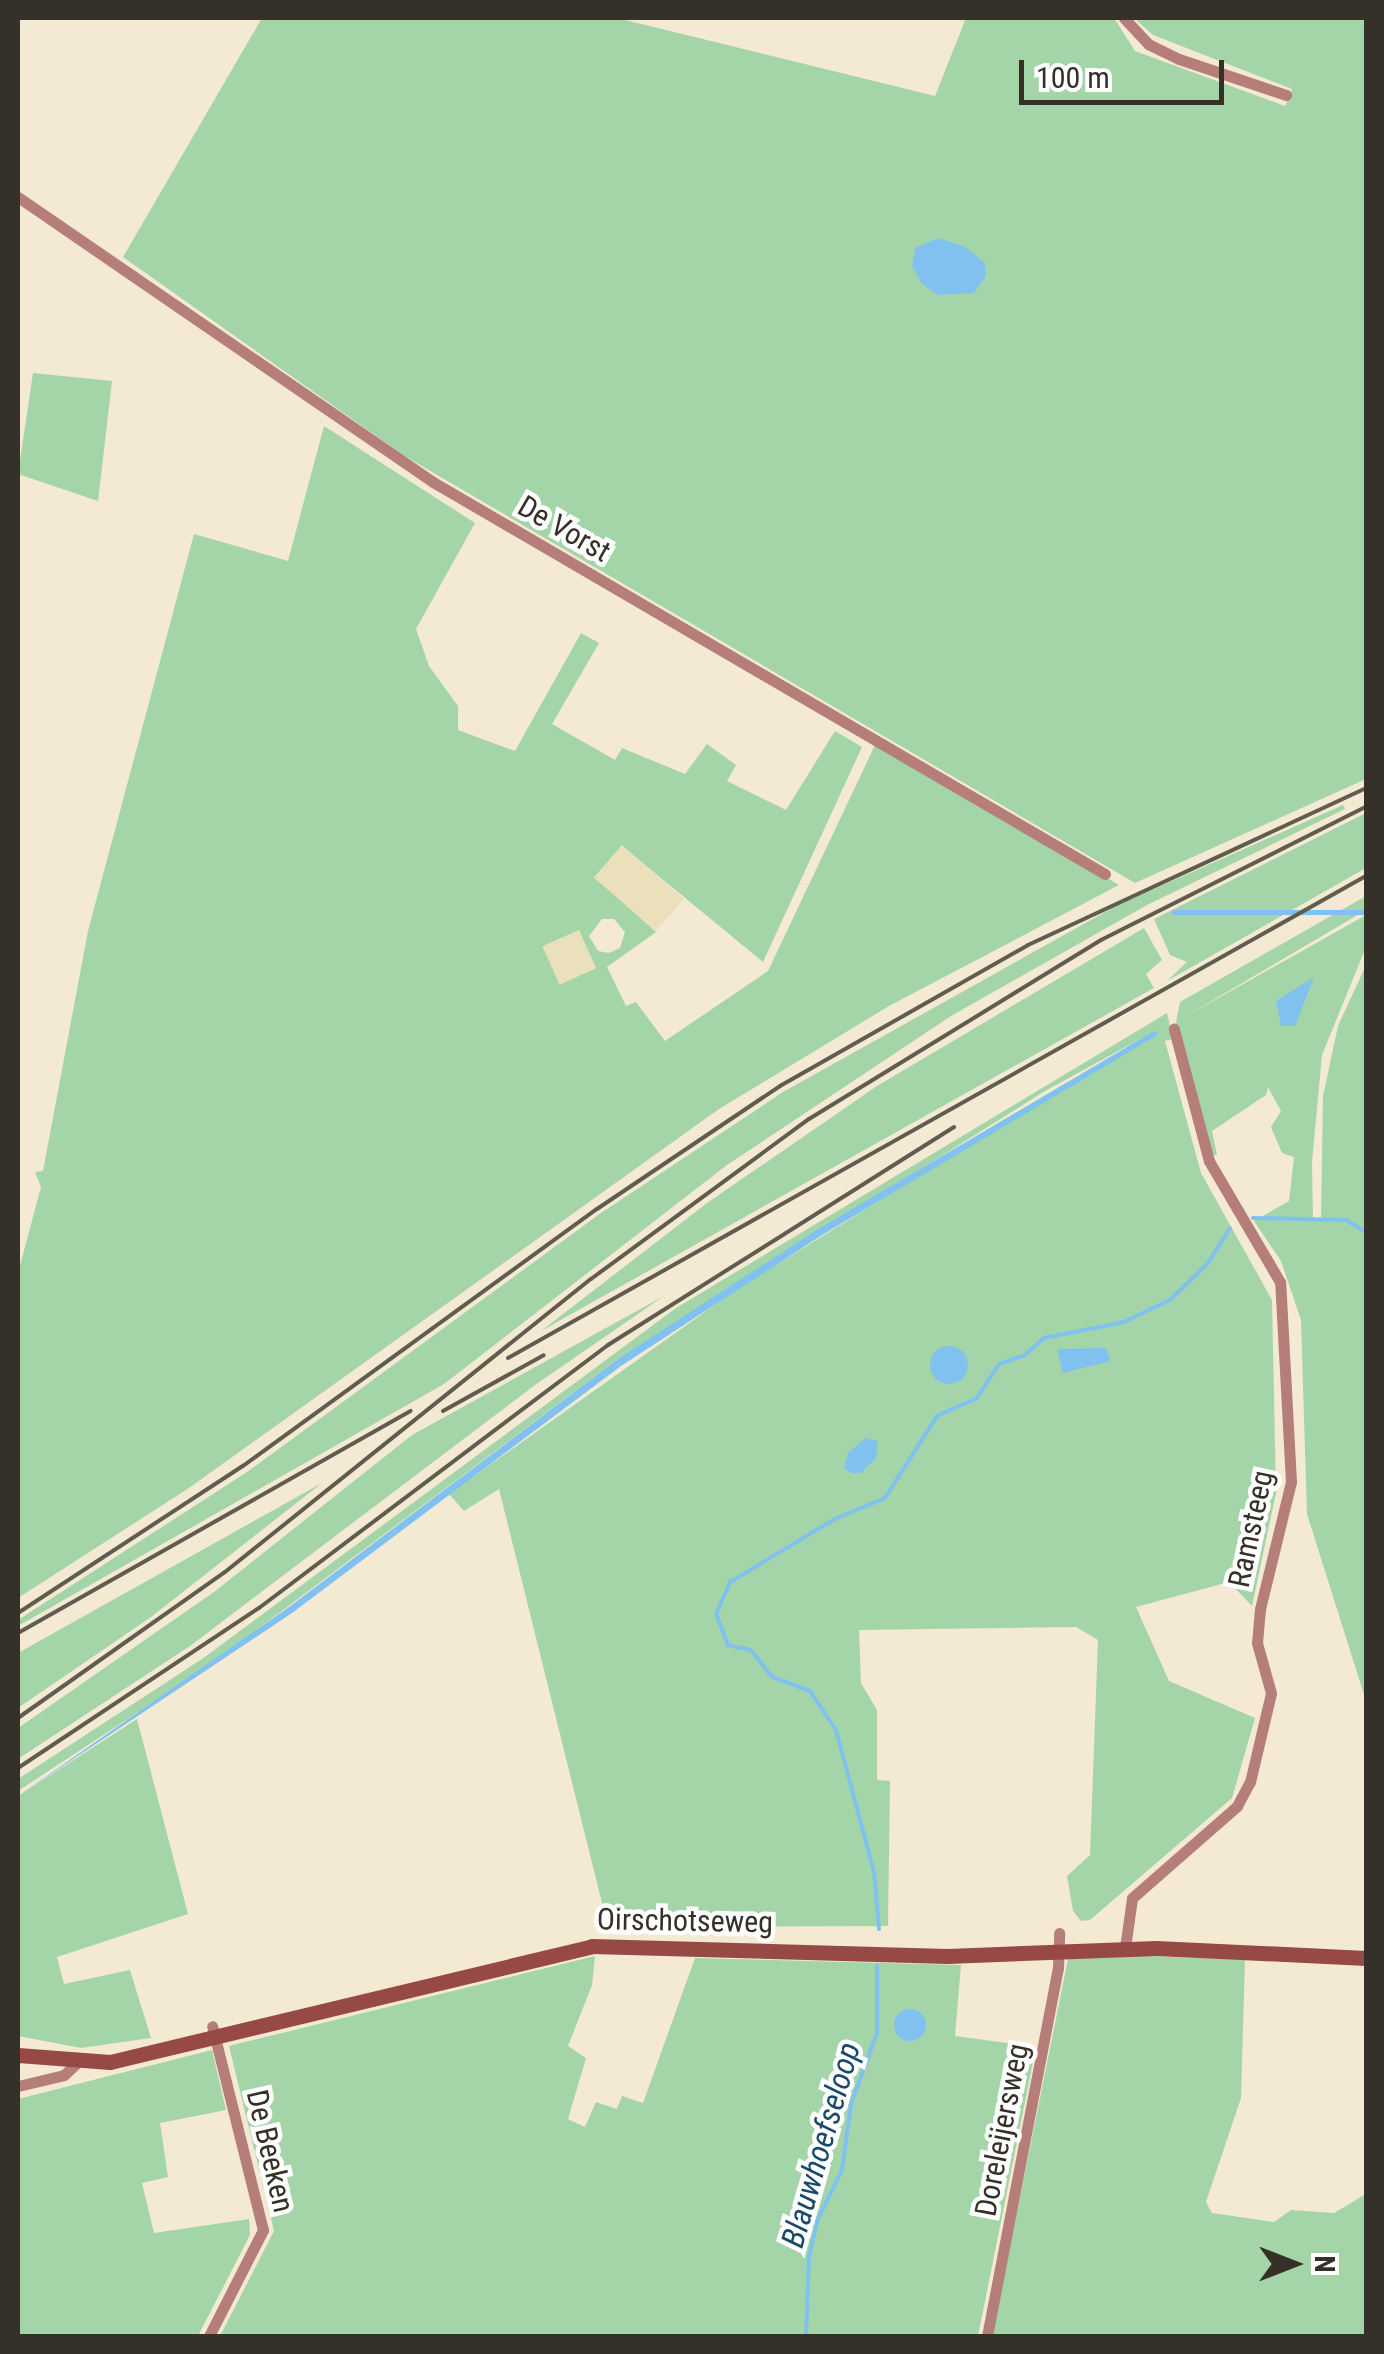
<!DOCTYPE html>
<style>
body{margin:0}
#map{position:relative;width:1384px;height:2354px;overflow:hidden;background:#f4e9d3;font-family:"Roboto Condensed",sans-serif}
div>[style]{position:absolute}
.green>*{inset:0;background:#a4d5a9}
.sand>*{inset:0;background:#eae1bc;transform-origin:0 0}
.water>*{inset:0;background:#80c1f0;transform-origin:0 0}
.round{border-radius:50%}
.stream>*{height:4px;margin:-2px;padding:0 2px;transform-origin:2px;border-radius:2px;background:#80c1f0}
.street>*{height:11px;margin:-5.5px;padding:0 5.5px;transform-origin:5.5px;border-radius:5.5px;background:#b67e7a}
.secondary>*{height:15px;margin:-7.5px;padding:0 7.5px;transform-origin:7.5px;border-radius:7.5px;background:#974946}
.rail>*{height:4px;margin:-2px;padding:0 2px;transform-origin:2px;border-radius:2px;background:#615c50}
span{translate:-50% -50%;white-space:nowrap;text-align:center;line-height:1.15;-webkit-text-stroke:9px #fff;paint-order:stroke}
.street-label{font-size:30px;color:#353128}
.water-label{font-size:32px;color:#194a6a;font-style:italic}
.frame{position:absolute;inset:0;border:20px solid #353128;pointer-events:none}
.north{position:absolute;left:1244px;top:2214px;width:100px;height:100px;-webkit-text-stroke:8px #fff;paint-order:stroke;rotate:90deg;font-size:28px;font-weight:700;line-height:40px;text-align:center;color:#353128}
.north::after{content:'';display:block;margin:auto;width:35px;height:45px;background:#353128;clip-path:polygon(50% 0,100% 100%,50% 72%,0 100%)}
.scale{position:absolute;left:1019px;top:60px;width:205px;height:45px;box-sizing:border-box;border:5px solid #353128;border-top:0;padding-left:12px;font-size:30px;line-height:35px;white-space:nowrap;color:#353128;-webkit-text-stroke:8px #fff;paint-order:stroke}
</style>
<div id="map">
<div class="green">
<i style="clip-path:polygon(262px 18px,617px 18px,935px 96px,966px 18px,1114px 18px,1135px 51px,1285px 106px,1292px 89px,1153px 35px,1134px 18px,1366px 18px,1366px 779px,1135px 883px,403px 455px,123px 257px)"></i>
<i style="clip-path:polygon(33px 373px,112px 381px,98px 501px,18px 474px)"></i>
<i style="clip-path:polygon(evenodd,324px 426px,475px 523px,416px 629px,429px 666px,458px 706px,458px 730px,515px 751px,581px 633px,599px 643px,552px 724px,615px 760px,622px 748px,685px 774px,707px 744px,736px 765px,727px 781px,786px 810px,835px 731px,862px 747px,763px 962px,622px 846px,595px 877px,656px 932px,607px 967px,626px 1006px,636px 1002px,665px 1041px,768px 971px,876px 743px,1119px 885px,889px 1006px,719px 1109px,189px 1488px,18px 1598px,18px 1273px,41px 1187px,35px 1172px,43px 1171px,88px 931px,194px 534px,288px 561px,324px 426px,602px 919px,614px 919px,625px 932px,620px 948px,609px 953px,598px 951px,589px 936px,602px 919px)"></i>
<i style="clip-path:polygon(1343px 805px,1345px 809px,1147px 905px,951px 1016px,727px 1165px,444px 1384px,18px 1626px,18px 1620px,247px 1472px,601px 1213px,783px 1092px,1116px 906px)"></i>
<i style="clip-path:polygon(1366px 813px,1366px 868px,1167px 981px,1187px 962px,1170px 955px,1154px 919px)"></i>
<i style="clip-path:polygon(1366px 896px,1366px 910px,1188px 1015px,1366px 915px,1366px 947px,1322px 1055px,1312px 1162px,1313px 1220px,1321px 1220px,1323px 1096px,1338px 1026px,1366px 965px,1366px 1701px,1307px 1514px,1301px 1320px,1281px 1261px,1254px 1221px,1289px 1201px,1294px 1157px,1282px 1153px,1271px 1127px,1281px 1111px,1268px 1087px,1266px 1095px,1212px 1131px,1217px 1155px,1209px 1155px,1176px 1022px,1180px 1002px)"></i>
<i style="clip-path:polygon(1144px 928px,1162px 960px,1146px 974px,1154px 988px,541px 1331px,707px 1203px,877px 1086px)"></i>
<i style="clip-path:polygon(1167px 1013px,1173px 1039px,1165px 1041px,1201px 1173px,1272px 1300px,1276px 1493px,1252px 1606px,1229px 1582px,1136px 1607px,1169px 1681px,1255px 1718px,1232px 1798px,1090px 1920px,1081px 1921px,1073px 1911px,1067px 1876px,1090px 1855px,1098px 1640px,1076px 1627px,859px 1630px,861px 1683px,877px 1710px,877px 1780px,890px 1781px,888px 1926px,608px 1927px,499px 1489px,464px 1511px,449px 1494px,740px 1287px,1155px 1031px,1045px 1091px,618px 1359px,207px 1667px,18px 1791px,18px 1779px,202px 1659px,676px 1308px)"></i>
<i style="clip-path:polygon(664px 1296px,535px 1385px,190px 1646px,18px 1759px,18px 1728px,214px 1592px,412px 1435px)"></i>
<i style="clip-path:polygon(322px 1483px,151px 1617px,18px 1708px,18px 1653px)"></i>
<i style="clip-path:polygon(137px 1719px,188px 1914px,57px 1957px,64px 1984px,130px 1970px,151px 2038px,81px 2048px,18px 2036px,18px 1796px)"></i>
<i style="clip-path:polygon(1080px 1953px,1245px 1960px,1241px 2098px,1206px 2202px,1212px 2213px,1274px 2222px,1291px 2210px,1334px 2213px,1366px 2194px,1366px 2336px,992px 2336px,1068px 1959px)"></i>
<i style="clip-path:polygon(595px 1956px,592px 1985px,568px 2046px,586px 2058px,568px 2119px,585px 2127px,596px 2102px,617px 2109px,622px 2096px,643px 2103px,695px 1958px,961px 1965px,955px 2036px,1036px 2047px,978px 2336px,220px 2336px,274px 2231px,229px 2046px)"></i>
<i style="clip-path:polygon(212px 2050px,226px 2110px,160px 2123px,168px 2177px,142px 2183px,154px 2233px,249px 2219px,250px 2235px,198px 2336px,18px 2336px,18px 2099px)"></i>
</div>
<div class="sand">
<i style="left:622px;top:845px;width:82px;height:43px;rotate:41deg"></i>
<i style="left:579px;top:930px;width:42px;height:40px;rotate:66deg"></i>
</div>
<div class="water">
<i style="clip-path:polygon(939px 238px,965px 247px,985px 263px,986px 276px,974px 293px,938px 295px,922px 284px,912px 266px,915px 248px)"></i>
<i style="left:1366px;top:910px;width:5px;height:194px;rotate:90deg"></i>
<i style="clip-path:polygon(1314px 977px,1295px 1026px,1281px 1026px,1276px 1001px)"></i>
<i style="clip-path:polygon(1154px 1031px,1159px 1034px,819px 1237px,621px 1366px,292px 1613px,18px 1796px,289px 1607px,618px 1359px,815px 1231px)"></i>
<i class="round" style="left:930px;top:1346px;width:38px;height:38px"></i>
<i style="clip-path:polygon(1106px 1348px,1110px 1361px,1063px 1373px,1057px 1349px)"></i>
<i style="clip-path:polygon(865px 1438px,878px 1441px,876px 1458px,861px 1473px,852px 1473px,844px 1468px,848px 1453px)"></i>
<i class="round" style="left:894px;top:2009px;width:32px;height:32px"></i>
</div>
<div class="stream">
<i style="left:1253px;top:1218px;width:93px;rotate:1.2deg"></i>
<i style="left:1346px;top:1220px;width:23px;rotate:31deg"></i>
<i style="left:879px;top:1929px;width:57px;rotate:-95deg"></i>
<i style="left:874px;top:1872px;width:147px;rotate:-105deg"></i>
<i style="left:836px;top:1730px;width:47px;rotate:-123.7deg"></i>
<i style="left:810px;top:1691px;width:40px;rotate:-159.8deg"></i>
<i style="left:772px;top:1677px;width:34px;rotate:-128deg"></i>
<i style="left:751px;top:1650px;width:24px;rotate:-168deg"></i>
<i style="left:728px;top:1645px;width:33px;rotate:-111deg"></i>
<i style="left:716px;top:1614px;width:35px;rotate:-66deg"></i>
<i style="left:730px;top:1582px;width:122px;rotate:-31deg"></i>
<i style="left:835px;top:1519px;width:54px;rotate:-22.8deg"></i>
<i style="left:885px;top:1498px;width:97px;rotate:-57.6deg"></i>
<i style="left:937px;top:1416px;width:44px;rotate:-24.2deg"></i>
<i style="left:977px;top:1398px;width:40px;rotate:-57.1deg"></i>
<i style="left:999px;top:1364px;width:28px;rotate:-19deg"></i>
<i style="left:1025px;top:1355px;width:25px;rotate:-42deg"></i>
<i style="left:1044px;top:1338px;width:82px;rotate:-11.3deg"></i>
<i style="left:1124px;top:1322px;width:51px;rotate:-25.6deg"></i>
<i style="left:1170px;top:1300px;width:53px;rotate:-44.2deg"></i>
<i style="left:1208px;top:1263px;width:41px;rotate:-57.8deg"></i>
<i style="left:806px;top:2336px;width:79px;rotate:-87.8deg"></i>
<i style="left:809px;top:2257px;width:37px;rotate:-77deg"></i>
<i style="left:817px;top:2221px;width:57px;rotate:-63.9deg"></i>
<i style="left:842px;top:2170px;width:67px;rotate:-82.2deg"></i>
<i style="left:851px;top:2104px;width:76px;rotate:-69.9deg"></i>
<i style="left:877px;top:2033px;width:67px;rotate:-90deg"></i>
</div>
<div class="street">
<i style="left:1124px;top:18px;width:35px;rotate:47deg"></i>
<i style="left:1148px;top:44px;width:34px;rotate:26deg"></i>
<i style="left:1179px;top:59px;width:113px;rotate:18.6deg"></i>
<i style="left:18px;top:197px;width:503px;rotate:34.48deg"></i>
<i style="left:433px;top:482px;width:778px;rotate:30.26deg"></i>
<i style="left:1125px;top:1948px;width:50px;rotate:-82deg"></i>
<i style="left:1132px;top:1898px;width:140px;rotate:-41.2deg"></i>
<i style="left:1237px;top:1806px;width:27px;rotate:-62deg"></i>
<i style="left:1250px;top:1782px;width:91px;rotate:-76.7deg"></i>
<i style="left:1271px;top:1693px;width:52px;rotate:-105.6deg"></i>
<i style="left:1257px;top:1643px;width:34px;rotate:-85deg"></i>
<i style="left:1260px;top:1609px;width:131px;rotate:-76.3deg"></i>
<i style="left:1291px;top:1482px;width:200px;rotate:-93.1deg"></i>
<i style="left:1280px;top:1282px;width:140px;rotate:-120.4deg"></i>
<i style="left:1209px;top:1161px;width:137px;rotate:-104.9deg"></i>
<i style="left:18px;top:2086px;width:47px;rotate:-13.4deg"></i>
<i style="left:64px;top:2075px;width:16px;rotate:-43deg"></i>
<i style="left:209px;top:2336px;width:119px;rotate:-63deg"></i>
<i style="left:263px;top:2230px;width:210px;rotate:-104deg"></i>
<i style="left:987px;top:2336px;width:375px;rotate:-79.1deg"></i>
<i style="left:1058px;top:1968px;width:35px;rotate:-88deg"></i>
</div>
<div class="secondary">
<i style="left:18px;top:2055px;width:92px;rotate:4.4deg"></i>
<i style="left:110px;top:2062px;width:496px;rotate:-13.5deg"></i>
<i style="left:592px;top:1946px;width:355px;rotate:1.6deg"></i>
<i style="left:947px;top:1956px;width:209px;rotate:-2.2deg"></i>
<i style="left:1156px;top:1948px;width:210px;rotate:2.7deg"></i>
</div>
<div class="rail">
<i style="left:508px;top:1358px;width:984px;rotate:-29.33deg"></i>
<i style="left:443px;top:1411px;width:115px;rotate:-29deg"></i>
<i style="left:18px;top:1613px;width:269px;rotate:-33.2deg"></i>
<i style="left:243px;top:1466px;width:437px;rotate:-36deg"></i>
<i style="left:597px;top:1209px;width:220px;rotate:-33.9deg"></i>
<i style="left:780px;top:1086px;width:285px;rotate:-29.6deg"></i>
<i style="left:1028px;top:945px;width:373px;rotate:-24.9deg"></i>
<i style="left:18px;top:1633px;width:451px;rotate:-29.5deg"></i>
<i style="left:18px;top:1718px;width:253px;rotate:-35.2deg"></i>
<i style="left:225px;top:1572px;width:469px;rotate:-38.7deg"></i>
<i style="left:591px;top:1279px;width:270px;rotate:-36.3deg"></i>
<i style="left:809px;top:1119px;width:342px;rotate:-31.5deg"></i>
<i style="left:1101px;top:940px;width:297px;rotate:-26.7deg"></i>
<i style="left:18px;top:1768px;width:289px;rotate:-33.6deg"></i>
<i style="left:259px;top:1608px;width:437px;rotate:-37deg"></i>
<i style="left:608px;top:1345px;width:409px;rotate:-32.2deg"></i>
</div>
<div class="street-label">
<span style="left:564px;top:529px;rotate:30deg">De Vorst</span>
<span style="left:1251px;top:1529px;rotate:-78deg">Ramsteeg</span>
<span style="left:685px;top:1921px;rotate:1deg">Oirschotseweg</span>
<span style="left:1002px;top:2130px;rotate:-79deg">Doreleijersweg</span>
<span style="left:270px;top:2151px;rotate:77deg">De Beeken</span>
</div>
<div class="water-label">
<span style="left:821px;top:2145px;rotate:-74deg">Blauwhoefseloop</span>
</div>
<div class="frame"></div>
<div class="north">N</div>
<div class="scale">100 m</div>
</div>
